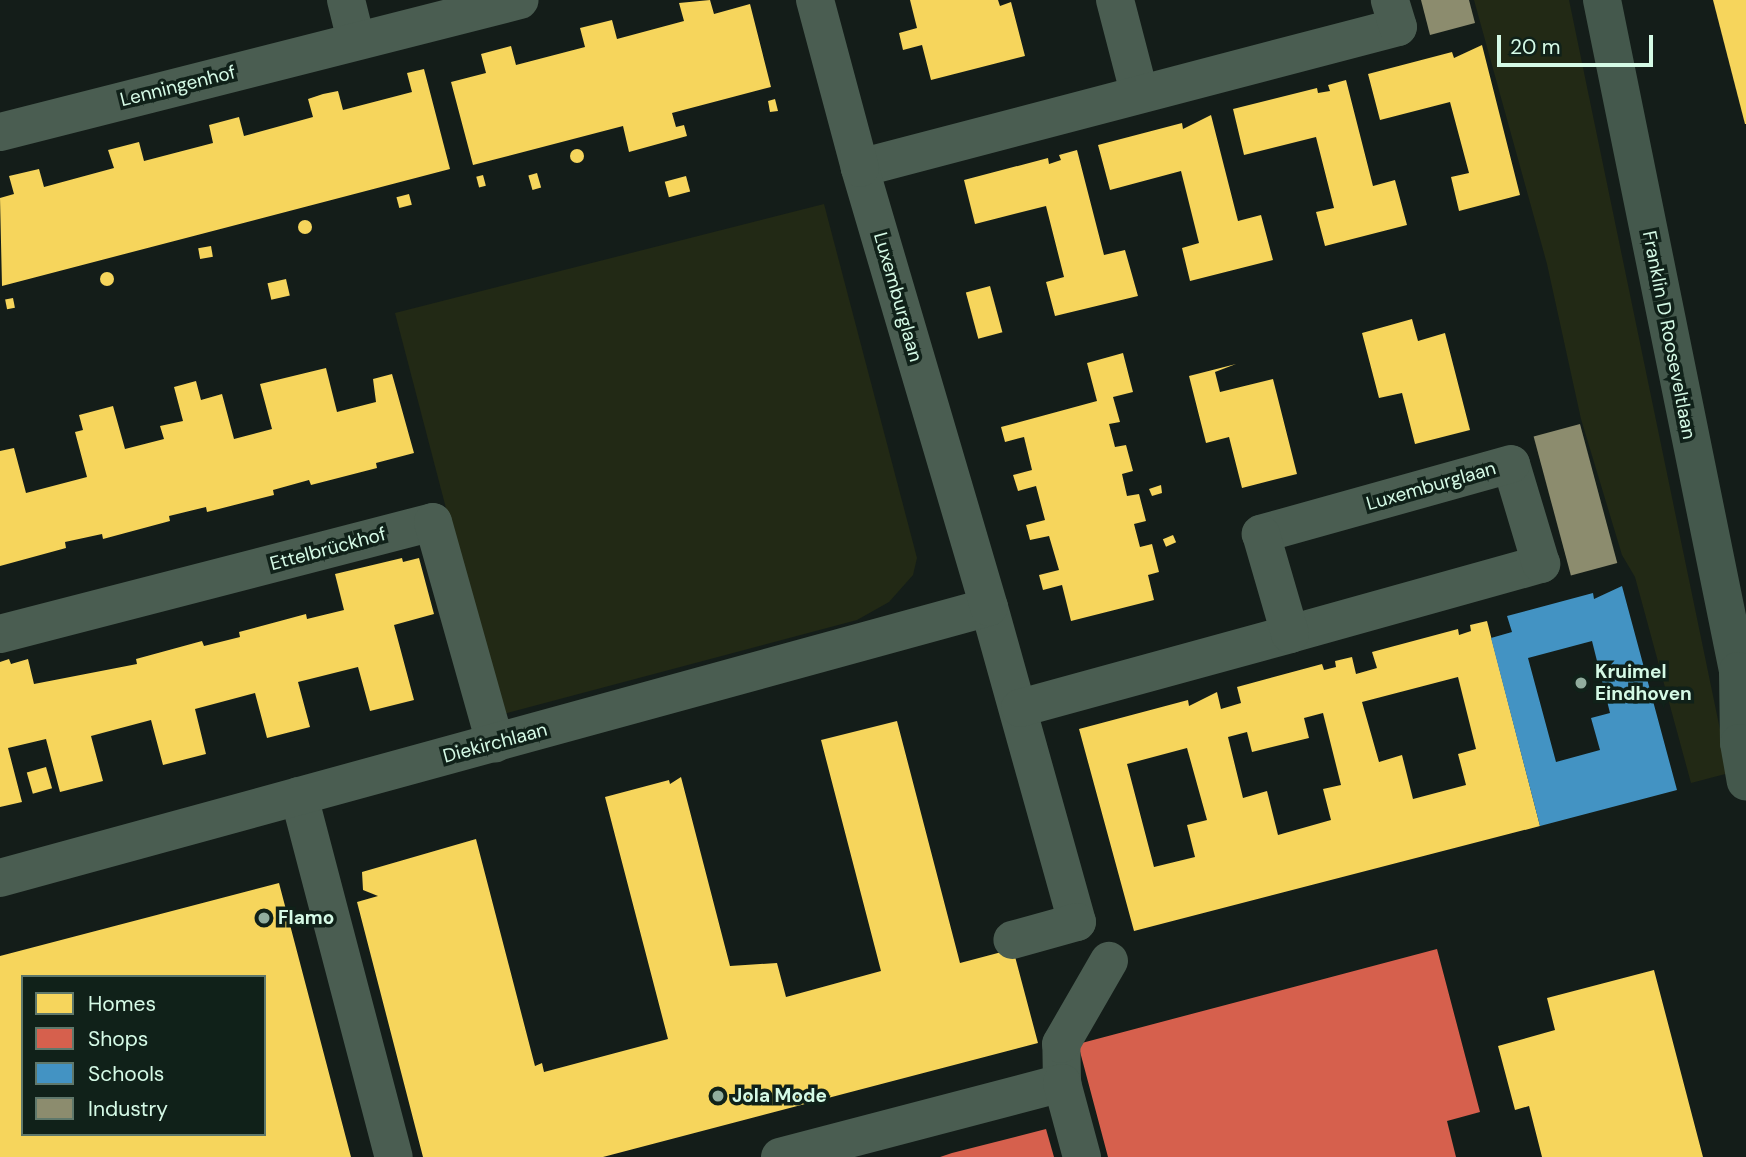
<!DOCTYPE html>
<meta charset="utf-8">
<style>
body{margin:0}
#map{position:relative;width:1746px;height:1157px;overflow:hidden;background:#141d19;font-family:"DM Sans",sans-serif}
div>[style]{position:absolute}
.green>*{inset:0;background:#222915}
.homes>*{inset:0;background:#f6d55c;transform-origin:0 0}
.round{border-radius:50%}
.shops>*{inset:0;background:#d6604d}
.schools>*{inset:0;background:#4393c3}
.industry>*{inset:0;background:#8c8c6e;transform-origin:0 0}
.pedestrian>*{height:38px;margin:-19px;padding:0 19px;transform-origin:19px;border-radius:19px;background:#4a5d51}
.minor>*{height:38px;margin:-19px;padding:0 19px;transform-origin:19px;border-radius:19px;background:#4a5d51}
.tertiary>*{height:38px;margin:-19px;padding:0 19px;transform-origin:19px;border-radius:19px;background:#4a5d51}
.secondary>*{height:38px;margin:-19px;padding:0 19px;transform-origin:19px;border-radius:19px;background:#44584c}
.dots>*{width:19px;height:19px;translate:-50% -50%;box-sizing:border-box;border:4px solid #102119;border-radius:50%}
span{translate:-50% -50%;white-space:nowrap;text-align:center;line-height:1.15;-webkit-text-stroke:7px #102119;paint-order:stroke}
.street-label{font-size:19px;color:#d5fae6}
.poi-label{font-size:19px;color:#d5fae6;font-weight:700}
.left{translate:0 -50%;text-align:left}
.legend{position:absolute;left:21px;top:975px;width:245px;height:161px;box-sizing:border-box;background:#102119;border:2px solid #5f786b;margin:0;padding:9px 12px;list-style:none;font-size:21px;color:#d5fae6}
.legend li{display:flex;align-items:center;gap:14px;height:35px}
.legend b{width:35px;border:2px solid #5f786b}
.scale{position:absolute;left:1497px;top:35px;width:156px;height:32px;box-sizing:border-box;border:4px solid #d5fae6;border-top:0;padding-left:9px;font-size:21px;line-height:24px;white-space:nowrap;color:#d5fae6;-webkit-text-stroke:5px #102119;paint-order:stroke}
</style>
<div id="map">
<div class="green">
<i style="clip-path:polygon(1474px 0,1569px 0,1729px 773px,1691px 783px,1635px 577px,1622px 555px,1581px 419px,1547px 264px)"></i>
<i style="clip-path:polygon(824px 204px,917px 558px,913px 575px,889px 602px,857px 620px,500px 715px,395px 313px)"></i>
</div>
<div class="homes">
<i style="clip-path:polygon(710px 0,714px 14px,750px 4px,771px 87px,672px 113px,676px 127px,684px 125px,687px 136px,629px 152px,623px 126px,473px 165px,451px 82px,486px 73px,481px 54px,511px 46px,516px 65px,585px 47px,580px 28px,612px 20px,617px 39px,684px 21px,679px 3px)"></i>
<i style="clip-path:polygon(910px 0,998px 0,1000px 6px,1011px 2px,1025px 56px,931px 80px,922px 45px,903px 50px,899px 33px,917px 28px)"></i>
<i style="clip-path:polygon(1713px 0,1746px 0,1746px 124px,1745px 124px)"></i>
<i style="clip-path:polygon(1482px 45px,1520px 195px,1459px 211px,1451px 177px,1469px 173px,1450px 102px,1380px 120px,1368px 74px,1452px 52px,1454px 58px)"></i>
<i style="clip-path:polygon(424px 69px,450px 169px,2px 286px,0 198px,14px 194px,9px 176px,39px 169px,44px 187px,114px 168px,108px 150px,139px 142px,144px 161px,213px 143px,209px 125px,239px 117px,244px 136px,313px 117px,308px 99px,323px 94px,338px 91px,343px 110px,412px 92px,407px 73px)"></i>
<i style="clip-path:polygon(1346px 80px,1373px 186px,1395px 180px,1407px 225px,1325px 246px,1316px 212px,1334px 208px,1316px 137px,1244px 155px,1233px 109px,1317px 88px,1318px 93px,1330px 91px,1328px 85px)"></i>
<i style="clip-path:polygon(775px 99px,778px 111px,770px 112px,768px 101px)"></i>
<i style="clip-path:polygon(1211px 115px,1238px 221px,1261px 215px,1273px 260px,1190px 281px,1182px 248px,1199px 243px,1181px 171px,1110px 190px,1098px 145px,1182px 123px,1183px 129px)"></i>
<i class="round" style="left:570px;top:149px;width:14px;height:14px"></i>
<i style="clip-path:polygon(1077px 150px,1104px 255px,1125px 250px,1138px 296px,1055px 316px,1046px 282px,1064px 277px,1046px 206px,975px 224px,964px 180px,1048px 158px,1049px 164px,1061px 160px,1059px 155px)"></i>
<i style="left:537px;top:173px;width:15px;height:9px;rotate:74deg"></i>
<i style="left:483px;top:175px;width:11px;height:7px;rotate:75deg"></i>
<i style="left:686px;top:176px;width:16px;height:22px;rotate:75deg"></i>
<i style="left:409px;top:194px;width:11px;height:13px;rotate:75deg"></i>
<i class="round" style="left:298px;top:220px;width:14px;height:14px"></i>
<i style="left:211px;top:246px;width:11px;height:13px;rotate:80deg"></i>
<i class="round" style="left:100px;top:272px;width:14px;height:14px"></i>
<i style="left:286px;top:279px;width:17px;height:19px;rotate:77deg"></i>
<i style="left:990px;top:286px;width:48px;height:25px;rotate:75deg"></i>
<i style="left:13px;top:298px;width:10px;height:8px;rotate:79deg"></i>
<i style="clip-path:polygon(1412px 319px,1418px 341px,1445px 333px,1470px 430px,1415px 444px,1402px 393px,1379px 398px,1362px 333px)"></i>
<i style="clip-path:polygon(1123px 353px,1133px 392px,1113px 397px,1120px 422px,1109px 424px,1115px 447px,1126px 445px,1133px 471px,1122px 474px,1127px 496px,1139px 494px,1146px 521px,1134px 524px,1140px 547px,1152px 544px,1159px 572px,1148px 575px,1154px 600px,1071px 621px,1062px 585px,1043px 590px,1039px 575px,1059px 570px,1049px 536px,1030px 540px,1026px 525px,1045px 520px,1036px 486px,1018px 491px,1013px 475px,1032px 470px,1024px 437px,1005px 442px,1001px 427px,1097px 401px,1087px 363px)"></i>
<i style="clip-path:polygon(1236px 364px,1215px 372px,1220px 392px,1273px 379px,1297px 474px,1242px 488px,1229px 437px,1206px 443px,1189px 376px)"></i>
<i style="clip-path:polygon(326px 368px,337px 412px,376px 402px,373px 379px,392px 374px,414px 453px,376px 463px,377px 468px,311px 485px,309px 480px,273px 490px,274px 495px,207px 512px,206px 507px,169px 516px,170px 521px,103px 539px,102px 534px,65px 542px,66px 548px,0 566px,0 451px,14px 448px,26px 493px,87px 477px,75px 432px,83px 430px,79px 415px,113px 406px,125px 449px,164px 439px,160px 426px,183px 421px,174px 387px,196px 381px,201px 400px,222px 394px,234px 439px,272px 429px,260px 384px)"></i>
<i style="clip-path:polygon(1161px 485px,1162px 493px,1152px 496px,1149px 489px)"></i>
<i style="left:1173px;top:535px;width:8px;height:11px;rotate:67deg"></i>
<i style="clip-path:polygon(402px 558px,403px 562px,419px 558px,434px 614px,394px 625px,414px 700px,370px 711px,358px 667px,298px 682px,310px 727px,267px 738px,255px 693px,195px 709px,206px 754px,163px 765px,151px 720px,91px 736px,103px 781px,60px 792px,46px 739px,8px 748px,22px 802px,0 807px,0 662px,9px 659px,11px 664px,28px 659px,34px 684px,137px 664px,136px 659px,202px 641px,204px 646px,240px 637px,239px 632px,306px 614px,307px 619px,344px 610px,335px 574px)"></i>
<i style="clip-path:polygon(evenodd,1487px 621px,1540px 826px,1134px 931px,1079px 729px,1188px 700px,1189px 706px,1217px 692px,1221px 709px,1241px 703px,1237px 687px,1322px 664px,1324px 670px,1336px 667px,1335px 661px,1352px 657px,1356px 674px,1377px 668px,1372px 652px,1458px 629px,1459px 635px,1471px 631px,1470px 625px,1487px 621px,1458px 677px,1476px 749px,1458px 754px,1466px 785px,1413px 799px,1402px 755px,1379px 762px,1362px 702px,1458px 677px,1487px 621px,1323px 713px,1341px 785px,1323px 789px,1331px 820px,1278px 835px,1267px 791px,1243px 798px,1228px 737px,1247px 732px,1252px 752px,1309px 738px,1304px 718px,1323px 713px,1487px 621px,1187px 748px,1207px 820px,1187px 825px,1195px 857px,1154px 867px,1127px 764px,1187px 748px)"></i>
<i style="clip-path:polygon(897px 721px,960px 963px,1013px 949px,1038px 1043px,603px 1157px,423px 1157px,357px 902px,378px 896px,363px 890px,362px 872px,476px 839px,535px 1066px,542px 1063px,544px 1072px,668px 1039px,605px 797px,669px 780px,670px 784px,681px 777px,730px 966px,777px 963px,786px 997px,881px 971px,821px 740px)"></i>
<i style="left:46px;top:767px;width:22px;height:20px;rotate:74deg"></i>
<i style="clip-path:polygon(evenodd,279px 883px,351px 1157px,0 1157px,0 956px,279px 883px,23px 977px,264px 977px,264px 1134px,23px 1134px,23px 977px)"></i>
<i style="clip-path:polygon(1654px 970px,1703px 1157px,1542px 1157px,1529px 1106px,1515px 1110px,1498px 1046px,1555px 1030px,1547px 998px)"></i>
</div>
<div class="shops">
<i style="clip-path:polygon(1437px 949px,1480px 1112px,1447px 1121px,1456px 1157px,1108px 1157px,1078px 1044px)"></i>
<i style="clip-path:polygon(1046px 1129px,1054px 1157px,940px 1157px,952px 1153px)"></i>
</div>
<div class="schools">
<i style="clip-path:polygon(evenodd,1622px 586px,1677px 790px,1540px 826px,1491px 638px,1512px 632px,1507px 616px,1593px 593px,1594px 599px,1622px 586px,1592px 641px,1610px 713px,1591px 718px,1600px 750px,1556px 762px,1528px 658px,1592px 641px)"></i>
</div>
<div class="industry">
<i style="clip-path:polygon(1421px 0,1469px 0,1475px 23px,1430px 35px)"></i>
<i style="left:1580px;top:424px;width:144px;height:48px;rotate:75deg"></i>
</div>
<div class="pedestrian">
<i style="left:299px;top:796px;width:373px;rotate:75.3deg"></i>
<i style="left:1062px;top:1083px;width:39px;rotate:-91deg"></i>
<i style="left:1061px;top:1044px;width:96px;rotate:-60deg"></i>
<i style="left:780px;top:1157px;width:292px;rotate:-14.7deg"></i>
<i style="left:1062px;top:1083px;width:77px;rotate:74.9deg"></i>
</div>
<div class="minor">
<i style="left:346px;top:0;width:41px;rotate:76deg"></i>
<i style="left:1115px;top:0;width:95px;rotate:75.4deg"></i>
<i style="left:0;top:132px;width:536px;rotate:-14.24deg"></i>
<i style="left:860px;top:168px;width:556px;rotate:-14.69deg"></i>
<i style="left:1398px;top:27px;width:28px;rotate:-107deg"></i>
<i style="left:989px;top:607px;width:327px;rotate:74.4deg"></i>
<i style="left:1077px;top:922px;width:67px;rotate:164.5deg"></i>
<i style="left:0;top:634px;width:447px;rotate:-14.5deg"></i>
<i style="left:433px;top:522px;width:230px;rotate:74.3deg"></i>
<i style="left:1020px;top:708px;width:280px;rotate:-15.3deg"></i>
<i style="left:1290px;top:634px;width:261px;rotate:-15.6deg"></i>
<i style="left:1541px;top:564px;width:104px;rotate:-106.7deg"></i>
<i style="left:1511px;top:464px;width:260px;rotate:164.4deg"></i>
<i style="left:1261px;top:534px;width:104px;rotate:73.8deg"></i>
</div>
<div class="tertiary">
<i style="left:0;top:878px;width:1025px;rotate:-15.32deg"></i>
<i style="left:989px;top:607px;width:458px;rotate:-106.4deg"></i>
<i style="left:860px;top:168px;width:174px;rotate:-105deg"></i>
</div>
<div class="secondary">
<i style="left:1602px;top:0;width:685px;rotate:78.54deg"></i>
<i style="left:1738px;top:671px;width:72px;rotate:89.2deg"></i>
<i style="left:1739px;top:743px;width:39px;rotate:80deg"></i>
</div>
<div class="dots">
<i style="left:1581px;top:683px;background:#91ad9e"></i>
<i style="left:264px;top:918px;background:#91ad9e"></i>
<i style="left:718px;top:1096px;background:#91ad9e"></i>
</div>
<div class="street-label">
<span style="left:178px;top:86px;rotate:-14deg">Lenningenhof</span>
<span style="left:898px;top:297px;rotate:74deg">Luxemburglaan</span>
<span style="left:1669px;top:335px;rotate:79deg">Franklin D Rooseveltlaan</span>
<span style="left:1431px;top:486px;rotate:-16deg">Luxemburglaan</span>
<span style="left:328px;top:549px;rotate:-15deg">Ettelbrückhof</span>
<span style="left:495px;top:743px;rotate:-15deg">Diekirchlaan</span>
</div>
<div class="poi-label">
<span class="left" style="left:1595px;top:683px">Kruimel<br>Eindhoven</span>
<span class="left" style="left:278px;top:918px">Flamo</span>
<span class="left" style="left:732px;top:1096px">Jola Mode</span>
</div>
<ul class="legend">
<li><b style="height:19px;background:#f6d55c"></b>Homes</li>
<li><b style="height:19px;background:#d6604d"></b>Shops</li>
<li><b style="height:19px;background:#4393c3"></b>Schools</li>
<li><b style="height:19px;background:#8c8c6e"></b>Industry</li>
</ul>
<div class="scale">20 m</div>
</div>
